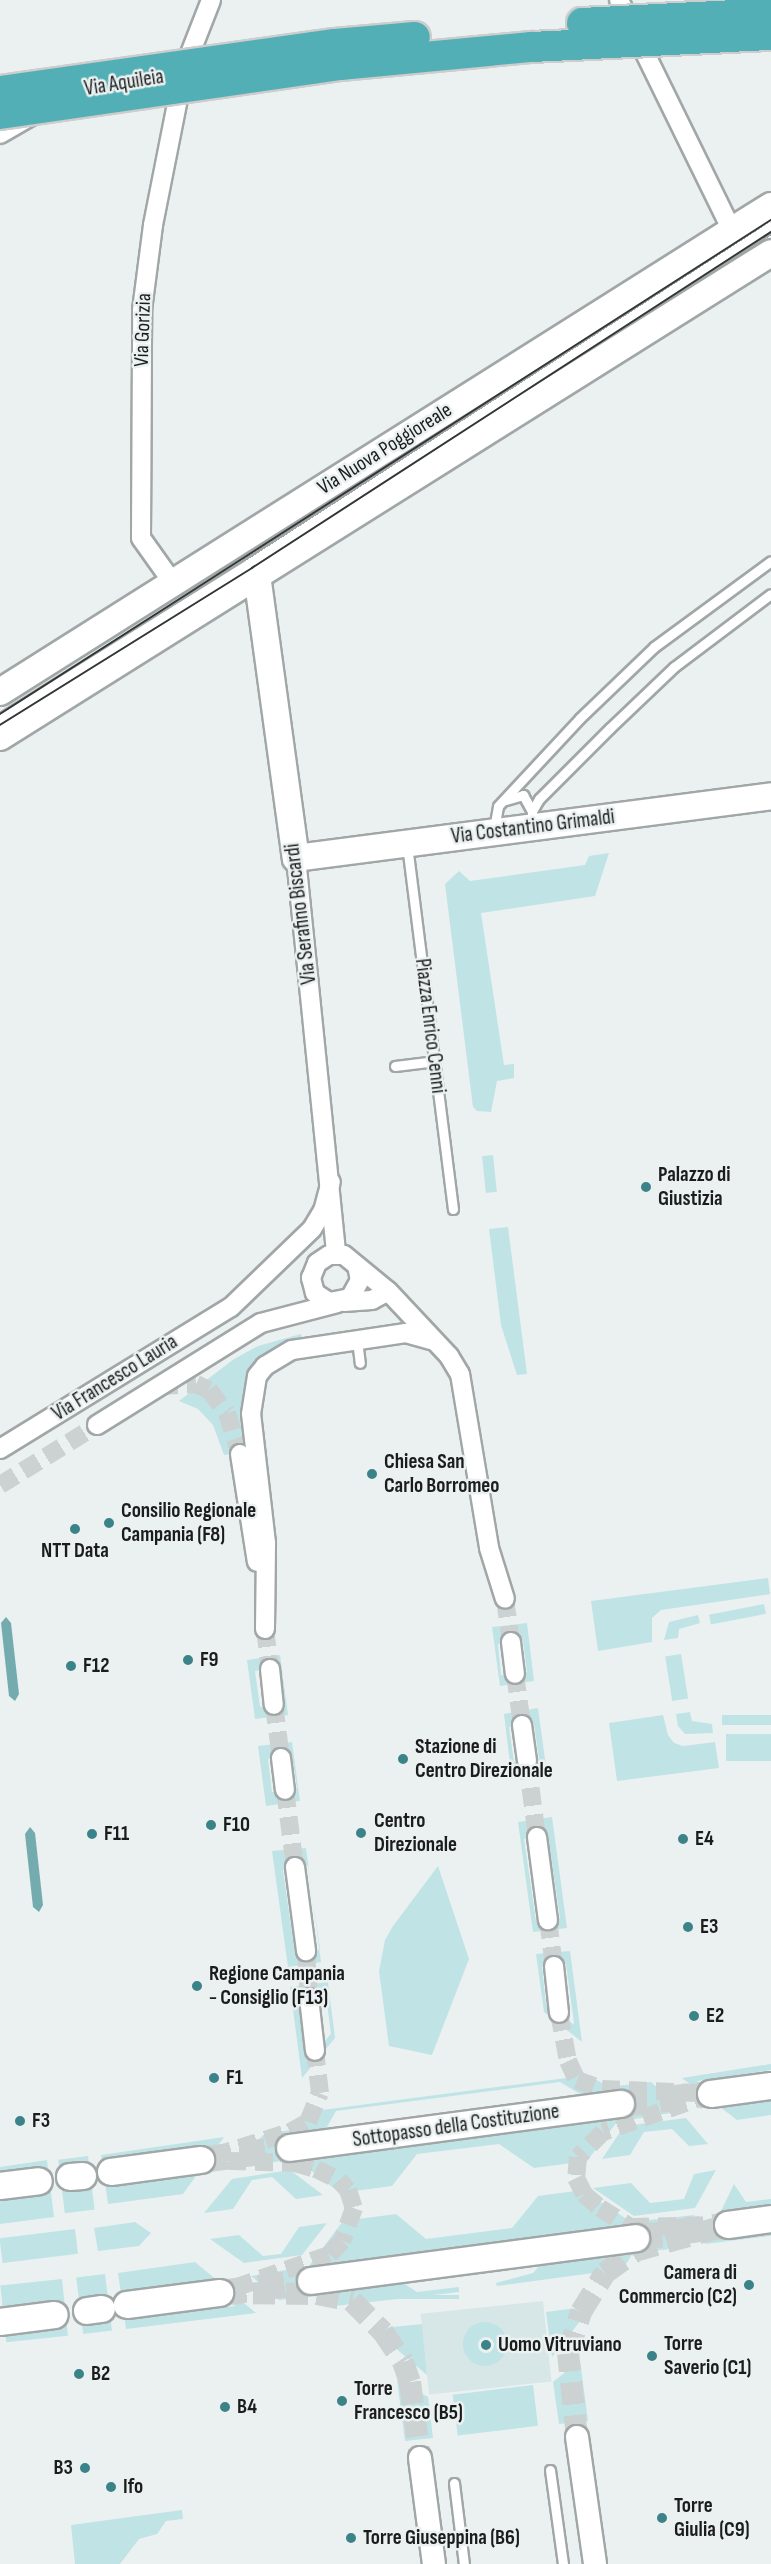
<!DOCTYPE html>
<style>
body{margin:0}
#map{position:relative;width:771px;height:2564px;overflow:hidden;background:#ebf1f1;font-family:"Sofia Sans Condensed",sans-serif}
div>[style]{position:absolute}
.built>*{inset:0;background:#d7e6e7;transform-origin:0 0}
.green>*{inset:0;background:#c0e3e6;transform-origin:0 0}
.round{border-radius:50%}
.water>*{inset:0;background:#74abaf}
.minor-tunnel>*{height:18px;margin-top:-9px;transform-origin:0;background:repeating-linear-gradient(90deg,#ccd1d1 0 18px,transparent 0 27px)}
.tertiary-tunnel>*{height:22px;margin-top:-11px;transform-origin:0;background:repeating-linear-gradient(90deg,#ccd1d1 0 22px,transparent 0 33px)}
.secondary-tunnel>*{height:26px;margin-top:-13px;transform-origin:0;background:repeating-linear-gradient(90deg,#ccd1d1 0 26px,transparent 0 39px)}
.roads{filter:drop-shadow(2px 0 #a1a7a7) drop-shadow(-2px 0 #a1a7a7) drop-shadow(0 2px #a1a7a7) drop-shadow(0 -2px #a1a7a7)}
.service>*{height:9px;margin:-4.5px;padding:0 4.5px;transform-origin:4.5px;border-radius:4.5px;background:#fff}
.minor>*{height:18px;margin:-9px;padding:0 9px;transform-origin:9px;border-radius:9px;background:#fff}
.tertiary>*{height:22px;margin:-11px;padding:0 11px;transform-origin:11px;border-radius:11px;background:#fff}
.secondary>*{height:26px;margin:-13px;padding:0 13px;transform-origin:13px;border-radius:13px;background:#fff}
.tram>*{height:1.5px;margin:-0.75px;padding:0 0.75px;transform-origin:0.75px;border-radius:0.75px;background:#333636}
.bridges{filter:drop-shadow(2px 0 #cdcdcd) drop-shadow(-2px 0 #cdcdcd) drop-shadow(0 2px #cdcdcd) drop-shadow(0 -2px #cdcdcd)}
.trunk-bridge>*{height:30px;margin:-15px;padding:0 15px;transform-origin:15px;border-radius:15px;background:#52afb6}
.dots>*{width:16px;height:16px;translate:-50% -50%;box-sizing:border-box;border:3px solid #ebf1f1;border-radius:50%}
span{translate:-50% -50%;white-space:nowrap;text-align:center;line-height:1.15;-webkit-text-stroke:5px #ebf1f1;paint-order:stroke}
.street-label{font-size:21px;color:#1b1d1d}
.poi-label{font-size:21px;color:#1b1d1d;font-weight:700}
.left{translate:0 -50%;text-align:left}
.right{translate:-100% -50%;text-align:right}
</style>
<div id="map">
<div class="built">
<i style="left:543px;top:2301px;width:81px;height:123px;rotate:84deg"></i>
</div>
<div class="green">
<i style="clip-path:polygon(609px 853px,595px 896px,481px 913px,504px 1065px,514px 1064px,514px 1078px,497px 1081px,491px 1112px,477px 1111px,473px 1107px,445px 884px,459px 871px,470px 881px,585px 865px,589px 856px)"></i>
<i style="left:493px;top:1155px;width:37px;height:11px;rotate:84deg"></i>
<i style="clip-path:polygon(508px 1227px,527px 1374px,517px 1375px,501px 1325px,489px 1229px)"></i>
<i style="clip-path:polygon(301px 1334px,303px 1342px,268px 1356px,251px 1452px,224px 1455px,213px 1425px,198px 1409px,179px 1401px,234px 1359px,258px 1346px)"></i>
<i style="clip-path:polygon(768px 1578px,770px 1594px,661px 1610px,652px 1618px,652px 1642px,598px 1651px,591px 1601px)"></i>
<i style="left:764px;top:1604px;width:10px;height:56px;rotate:79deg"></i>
<i style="clip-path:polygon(698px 1615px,700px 1623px,679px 1629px,678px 1638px,664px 1640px,669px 1622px)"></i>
<i style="clip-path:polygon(evenodd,527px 1623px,534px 1681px,500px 1686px,492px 1627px,527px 1623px,523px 1641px,527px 1672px,501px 1675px,498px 1644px,523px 1641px)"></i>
<i style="left:681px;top:1654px;width:45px;height:16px;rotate:81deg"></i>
<i style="clip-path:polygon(evenodd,280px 1655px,288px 1715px,255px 1719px,247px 1660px,280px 1655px,279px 1667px,284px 1703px,260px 1707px,255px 1671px,279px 1667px)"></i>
<i style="clip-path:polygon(evenodd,538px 1708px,546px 1767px,511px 1772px,504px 1714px,538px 1708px,534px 1724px,539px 1759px,514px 1762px,509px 1727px,534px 1724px)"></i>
<i style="clip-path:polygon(690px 1712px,692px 1721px,712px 1724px,713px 1733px,685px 1734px,678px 1726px,676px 1714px)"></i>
<i style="clip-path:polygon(663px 1715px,668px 1735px,674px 1743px,683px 1746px,715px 1742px,719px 1768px,617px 1781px,609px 1723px)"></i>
<i style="left:771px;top:1715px;width:10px;height:49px;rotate:90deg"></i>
<i style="left:771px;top:1734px;width:27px;height:45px;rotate:90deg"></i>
<i style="clip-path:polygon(evenodd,292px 1742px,300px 1801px,266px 1806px,258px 1746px,292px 1742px,292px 1756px,297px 1788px,272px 1792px,268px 1759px,292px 1756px)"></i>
<i style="clip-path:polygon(evenodd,552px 1817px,567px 1928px,533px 1932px,518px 1822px,552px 1817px,548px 1835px,560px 1918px,536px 1921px,524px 1839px,548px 1835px)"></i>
<i style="clip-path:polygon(evenodd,306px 1848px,321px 1962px,288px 1967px,272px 1851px,306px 1848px,308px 1866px,320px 1949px,295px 1954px,283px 1870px,308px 1866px)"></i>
<i style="clip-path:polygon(438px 1866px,469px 1959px,432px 2055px,389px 2046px,379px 1971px,385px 1940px,393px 1926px)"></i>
<i style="clip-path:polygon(evenodd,570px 1951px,582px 2042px,544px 2012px,536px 1954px,570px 1951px,566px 1964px,574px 2023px,573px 2024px,546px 2004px,542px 1967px,566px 1964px)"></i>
<i style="clip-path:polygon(evenodd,328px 1982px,335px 2038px,302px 2078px,290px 1987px,328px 1982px,326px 1996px,331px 2034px,308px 2060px,302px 1999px,326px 1996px)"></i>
<i style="clip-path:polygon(771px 2064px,771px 2070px,697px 2081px,727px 2106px,771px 2100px,771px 2115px,737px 2120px,682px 2078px)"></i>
<i style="clip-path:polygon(evenodd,589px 2075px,608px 2087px,651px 2082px,683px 2111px,617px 2122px,587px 2161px,534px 2168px,499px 2144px,417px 2154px,392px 2186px,340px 2193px,296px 2159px,233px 2168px,265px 2133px,293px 2130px,307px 2112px,589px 2075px,560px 2082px,587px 2098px,621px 2104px,634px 2112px,283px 2157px,324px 2132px,336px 2111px,560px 2082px)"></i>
<i style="clip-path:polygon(686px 2118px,708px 2144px,689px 2146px,672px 2129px,644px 2132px,630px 2155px,602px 2159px,624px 2126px)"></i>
<i style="clip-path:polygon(224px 2137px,183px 2194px,108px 2204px,101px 2155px)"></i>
<i style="left:88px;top:2156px;width:54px;height:30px;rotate:83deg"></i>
<i style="clip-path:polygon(47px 2160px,54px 2217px,0 2224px,0 2167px)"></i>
<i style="clip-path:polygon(290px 2170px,323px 2195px,296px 2199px,272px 2177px,252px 2180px,233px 2209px,204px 2213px,232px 2179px)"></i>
<i style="clip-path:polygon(716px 2170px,695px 2208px,634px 2216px,593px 2188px,631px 2183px,650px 2203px,684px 2199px,694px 2174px)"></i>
<i style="clip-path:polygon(734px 2184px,746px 2202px,771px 2199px,771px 2204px,740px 2209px,722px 2234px,771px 2229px,771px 2236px,705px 2244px)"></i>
<i style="clip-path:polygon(583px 2190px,631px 2222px,695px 2215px,670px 2249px,633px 2253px,623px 2269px,497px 2286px,496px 2283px,533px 2273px,549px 2255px,627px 2247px,646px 2224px,298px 2270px,319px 2287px,394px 2277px,417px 2292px,459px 2287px,459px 2292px,335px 2306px,318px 2296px,279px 2300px,251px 2276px,309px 2266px,343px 2221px,396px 2214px,426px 2239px,512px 2228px,538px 2196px)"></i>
<i style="clip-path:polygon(135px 2222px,151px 2233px,139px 2246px,98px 2251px,94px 2228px)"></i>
<i style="clip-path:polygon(327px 2223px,302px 2255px,244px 2263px,210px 2239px,239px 2235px,263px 2256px,281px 2254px,299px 2227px)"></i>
<i style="left:75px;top:2229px;width:25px;height:76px;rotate:83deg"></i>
<i style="clip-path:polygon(evenodd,195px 2262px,256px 2313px,126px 2329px,118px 2273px,195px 2262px,209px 2285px,235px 2306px,129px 2319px,126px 2297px,209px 2285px)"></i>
<i style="left:105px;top:2274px;width:57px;height:29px;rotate:83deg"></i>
<i style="left:62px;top:2279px;width:57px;height:62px;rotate:84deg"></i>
<i style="left:459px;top:2295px;width:4px;height:98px;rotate:90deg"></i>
<i style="clip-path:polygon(592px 2306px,552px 2357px,546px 2312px)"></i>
<i class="round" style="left:463px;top:2322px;width:44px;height:44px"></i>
<i style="clip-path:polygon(422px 2324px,427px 2375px,373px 2329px)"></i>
<i style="clip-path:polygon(580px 2360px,588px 2421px,559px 2424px,553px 2382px)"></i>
<i style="clip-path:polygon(397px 2380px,428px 2397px,433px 2438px,405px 2441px)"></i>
<i style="left:533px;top:2385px;width:41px;height:81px;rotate:83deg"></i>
<i style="clip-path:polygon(182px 2510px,183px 2519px,166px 2521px,157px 2534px,139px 2539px,120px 2564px,75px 2564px,71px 2525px)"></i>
</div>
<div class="water">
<i style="clip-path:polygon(6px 1617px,11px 1623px,19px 1694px,15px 1701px,9px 1696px,1px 1623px)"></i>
<i style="clip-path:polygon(30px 1827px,35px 1833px,43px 1905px,39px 1912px,33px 1907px,25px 1834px)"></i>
</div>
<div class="minor-tunnel">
<i style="left:160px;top:1386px;width:36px;rotate:-3deg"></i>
<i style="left:196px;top:1384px;width:14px;rotate:25deg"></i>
<i style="left:209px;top:1390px;width:29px;rotate:52deg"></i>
<i style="left:227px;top:1413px;width:43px;rotate:72.4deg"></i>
<i style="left:0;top:1485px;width:114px;rotate:-31.7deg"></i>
<i style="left:505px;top:1599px;width:43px;rotate:82.1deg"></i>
<i style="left:265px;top:1629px;width:40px;rotate:82.9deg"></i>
<i style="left:515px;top:1674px;width:51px;rotate:82.2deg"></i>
<i style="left:274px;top:1705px;width:53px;rotate:82.5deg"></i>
<i style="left:527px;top:1761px;width:77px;rotate:82.5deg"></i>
<i style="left:285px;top:1790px;width:78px;rotate:82.6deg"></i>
<i style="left:548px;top:1920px;width:46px;rotate:82.6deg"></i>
<i style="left:306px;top:1951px;width:47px;rotate:86.3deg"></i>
<i style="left:559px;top:2013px;width:49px;rotate:79.4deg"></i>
<i style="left:568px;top:2061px;width:21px;rotate:65deg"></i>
<i style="left:577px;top:2080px;width:27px;rotate:20deg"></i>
<i style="left:602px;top:2089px;width:95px;rotate:2.4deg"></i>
<i style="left:711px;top:2094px;width:114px;rotate:160.6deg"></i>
<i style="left:603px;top:2132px;width:35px;rotate:135deg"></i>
<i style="left:578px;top:2157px;width:21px;rotate:95deg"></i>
<i style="left:576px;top:2178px;width:18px;rotate:63deg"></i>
<i style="left:584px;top:2194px;width:21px;rotate:41deg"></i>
<i style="left:600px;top:2208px;width:36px;rotate:32deg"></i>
<i style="left:631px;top:2227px;width:97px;rotate:-1.2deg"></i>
<i style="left:214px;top:2156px;width:80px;rotate:-17.5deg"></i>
<i style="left:290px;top:2132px;width:21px;rotate:-29deg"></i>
<i style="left:308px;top:2122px;width:31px;rotate:-68deg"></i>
<i style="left:320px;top:2093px;width:42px;rotate:-96.8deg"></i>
<i style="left:201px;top:2160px;width:94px;rotate:1.8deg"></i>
<i style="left:295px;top:2163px;width:22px;rotate:16deg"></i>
<i style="left:316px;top:2169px;width:25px;rotate:26deg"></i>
<i style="left:339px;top:2180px;width:13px;rotate:48deg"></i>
<i style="left:348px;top:2190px;width:19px;rotate:72deg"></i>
<i style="left:354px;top:2208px;width:35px;rotate:110deg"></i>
<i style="left:342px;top:2241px;width:19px;rotate:133deg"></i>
<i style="left:329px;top:2255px;width:115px;rotate:160.8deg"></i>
</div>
<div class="tertiary-tunnel">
<i style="left:220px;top:2293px;width:97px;rotate:0.6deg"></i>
<i style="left:317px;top:2294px;width:36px;rotate:11deg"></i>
<i style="left:352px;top:2301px;width:44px;rotate:45deg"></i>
<i style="left:383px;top:2332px;width:36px;rotate:56deg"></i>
<i style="left:403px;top:2362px;width:21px;rotate:71deg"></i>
<i style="left:410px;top:2382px;width:77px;rotate:82.5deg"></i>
<i style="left:577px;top:2437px;width:84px;rotate:-96.1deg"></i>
<i style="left:568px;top:2353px;width:43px;rotate:-72.4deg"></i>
<i style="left:581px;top:2312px;width:46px;rotate:-58.4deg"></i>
<i style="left:605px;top:2273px;width:37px;rotate:-36deg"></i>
<i style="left:635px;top:2251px;width:97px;rotate:-15.6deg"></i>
</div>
<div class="secondary-tunnel">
<i style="left:621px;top:2104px;width:91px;rotate:-6.3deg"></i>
<i style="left:201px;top:2160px;width:90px;rotate:-7.7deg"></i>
<i style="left:636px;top:2238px;width:93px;rotate:-8deg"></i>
<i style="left:220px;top:2293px;width:92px;rotate:-7.5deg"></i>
</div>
<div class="roads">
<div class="service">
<i style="left:0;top:719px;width:292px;rotate:-32deg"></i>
<i style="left:248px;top:564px;width:623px;rotate:-32.87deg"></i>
<i style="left:506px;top:800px;width:18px;rotate:-16deg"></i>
<i style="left:523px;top:795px;width:18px;rotate:61deg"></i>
<i style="left:532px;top:826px;width:15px;rotate:-90deg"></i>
<i style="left:532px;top:811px;width:14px;rotate:-60deg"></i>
<i style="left:539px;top:799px;width:100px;rotate:-45deg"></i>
<i style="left:610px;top:728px;width:88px;rotate:-43.6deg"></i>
<i style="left:674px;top:667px;width:121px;rotate:-37deg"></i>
<i style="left:494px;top:829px;width:23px;rotate:-80deg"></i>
<i style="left:498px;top:806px;width:120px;rotate:-47deg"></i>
<i style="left:580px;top:718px;width:103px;rotate:-43.8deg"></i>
<i style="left:654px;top:647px;width:145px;rotate:-36.3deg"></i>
<i style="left:407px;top:845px;width:367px;rotate:82.8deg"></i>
<i style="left:395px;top:1066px;width:39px;rotate:-7deg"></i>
<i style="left:357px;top:1340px;width:23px;rotate:83deg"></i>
<i style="left:550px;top:2470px;width:95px;rotate:82.1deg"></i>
<i style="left:454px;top:2483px;width:82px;rotate:83deg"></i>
</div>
<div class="minor">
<i style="left:619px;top:0;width:257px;rotate:63.9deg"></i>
<i style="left:0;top:134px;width:38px;rotate:-30deg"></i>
<i style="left:173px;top:583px;width:55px;rotate:-125.4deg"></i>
<i style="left:141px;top:538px;width:228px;rotate:-89.7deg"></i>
<i style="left:142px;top:310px;width:86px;rotate:-82.6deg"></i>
<i style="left:153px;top:225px;width:159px;rotate:-78.8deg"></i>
<i style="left:184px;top:69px;width:74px;rotate:-68.6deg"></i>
<i style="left:296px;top:858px;width:398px;rotate:84.2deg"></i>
<i style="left:357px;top:1266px;width:14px;rotate:78deg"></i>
<i style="left:360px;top:1280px;width:21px;rotate:119deg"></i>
<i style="left:350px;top:1298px;width:21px;rotate:169deg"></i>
<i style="left:329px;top:1302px;width:17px;rotate:-147deg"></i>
<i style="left:315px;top:1293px;width:16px;rotate:-105deg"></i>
<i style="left:311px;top:1278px;width:16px;rotate:-68deg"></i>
<i style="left:317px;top:1263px;width:14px;rotate:-34deg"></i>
<i style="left:329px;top:1255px;width:15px"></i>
<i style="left:344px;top:1255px;width:57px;rotate:39.3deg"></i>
<i style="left:388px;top:1291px;width:89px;rotate:46.8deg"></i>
<i style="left:449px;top:1356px;width:21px;rotate:59deg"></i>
<i style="left:460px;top:1374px;width:176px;rotate:80.5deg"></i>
<i style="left:489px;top:1548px;width:53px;rotate:72.6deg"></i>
<i style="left:344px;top:1302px;width:28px;rotate:-4deg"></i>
<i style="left:372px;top:1300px;width:18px;rotate:-29deg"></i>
<i style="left:97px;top:1425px;width:193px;rotate:-31.9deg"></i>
<i style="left:261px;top:1323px;width:79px;rotate:-14.7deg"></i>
<i style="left:0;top:1449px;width:271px;rotate:-31.6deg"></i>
<i style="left:231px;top:1307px;width:112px;rotate:-43.9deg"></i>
<i style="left:312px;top:1229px;width:21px;rotate:-59deg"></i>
<i style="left:323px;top:1211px;width:30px;rotate:-75deg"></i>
<i style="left:240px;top:1454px;width:109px;rotate:81.1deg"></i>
<i style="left:265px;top:1629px;width:86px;rotate:-89.3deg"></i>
<i style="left:266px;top:1543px;width:130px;rotate:-96.6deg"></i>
<i style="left:251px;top:1414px;width:38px;rotate:-81deg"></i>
<i style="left:257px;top:1376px;width:13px;rotate:-51deg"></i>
<i style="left:265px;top:1366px;width:31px;rotate:-31deg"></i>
<i style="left:292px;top:1350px;width:115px;rotate:-8.5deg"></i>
<i style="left:406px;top:1333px;width:26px;rotate:16deg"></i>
<i style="left:511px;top:1642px;width:32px;rotate:83deg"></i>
<i style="left:270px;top:1669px;width:36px;rotate:84deg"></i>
<i style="left:522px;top:1725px;width:36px;rotate:82deg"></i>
<i style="left:281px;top:1758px;width:32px;rotate:83deg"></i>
<i style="left:537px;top:1837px;width:84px;rotate:82.5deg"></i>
<i style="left:295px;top:1867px;width:85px;rotate:82.5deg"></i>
<i style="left:554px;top:1966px;width:47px;rotate:83.9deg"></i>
<i style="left:309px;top:1998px;width:53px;rotate:83.5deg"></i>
</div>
<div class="tertiary">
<i style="left:577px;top:2437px;width:128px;rotate:81.9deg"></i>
<i style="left:420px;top:2458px;width:107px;rotate:82.5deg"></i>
</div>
<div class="secondary">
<i style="left:257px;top:575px;width:286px;rotate:82.2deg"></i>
<i style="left:296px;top:858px;width:479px;rotate:-7.4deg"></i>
<i style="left:0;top:692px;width:911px;rotate:-32.23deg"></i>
<i style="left:0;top:737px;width:910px;rotate:-32.12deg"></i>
<i style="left:711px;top:2094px;width:61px;rotate:-7.6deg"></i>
<i style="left:290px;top:2148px;width:334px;rotate:-7.6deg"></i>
<i style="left:111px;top:2172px;width:91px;rotate:-7.6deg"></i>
<i style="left:70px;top:2177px;width:13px;rotate:-4deg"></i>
<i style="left:0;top:2186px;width:39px;rotate:-7deg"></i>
<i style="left:728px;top:2225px;width:43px;rotate:-7.9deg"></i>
<i style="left:311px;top:2281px;width:328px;rotate:-7.5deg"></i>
<i style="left:127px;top:2305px;width:94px;rotate:-7.4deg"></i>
<i style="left:87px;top:2311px;width:15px;rotate:-8deg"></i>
<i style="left:0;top:2322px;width:55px;rotate:-7.3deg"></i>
</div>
</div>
<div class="tram">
<i style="left:0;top:714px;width:916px;rotate:-32.65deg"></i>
<i style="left:0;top:725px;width:297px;rotate:-31.9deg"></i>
<i style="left:252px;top:568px;width:618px;rotate:-32.92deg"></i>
</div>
<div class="bridges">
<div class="trunk-bridge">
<i style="left:582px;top:23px;width:189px;rotate:-3deg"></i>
<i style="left:0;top:91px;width:338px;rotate:-8deg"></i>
<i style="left:335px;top:44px;width:80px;rotate:-5deg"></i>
<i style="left:0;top:114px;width:344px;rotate:-8.2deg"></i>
<i style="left:340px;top:65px;width:193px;rotate:-5.4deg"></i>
<i style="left:532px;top:47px;width:239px;rotate:-2.9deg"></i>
</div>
</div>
<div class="dots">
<i style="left:646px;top:1187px;background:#3b8388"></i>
<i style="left:372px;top:1474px;background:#3b8388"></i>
<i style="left:109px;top:1523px;background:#3b8388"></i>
<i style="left:75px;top:1529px;background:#3b8388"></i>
<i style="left:188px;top:1660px;background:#3b8388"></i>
<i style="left:71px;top:1666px;background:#3b8388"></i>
<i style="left:403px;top:1759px;background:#3b8388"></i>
<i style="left:211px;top:1825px;background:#3b8388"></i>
<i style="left:361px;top:1833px;background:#3b8388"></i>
<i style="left:92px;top:1834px;background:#3b8388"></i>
<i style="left:683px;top:1839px;background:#3b8388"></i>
<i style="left:688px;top:1927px;background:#3b8388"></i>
<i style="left:197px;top:1986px;background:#3b8388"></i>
<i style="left:694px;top:2016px;background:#3b8388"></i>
<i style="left:214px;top:2078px;background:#3b8388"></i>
<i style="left:20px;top:2121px;background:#3b8388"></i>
<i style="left:749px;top:2285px;background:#3b8388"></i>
<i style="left:486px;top:2345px;background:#3b8388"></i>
<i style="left:652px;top:2356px;background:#3b8388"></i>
<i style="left:79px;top:2374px;background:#3b8388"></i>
<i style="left:342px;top:2401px;background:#3b8388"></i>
<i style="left:225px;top:2407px;background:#3b8388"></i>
<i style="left:85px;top:2468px;background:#3b8388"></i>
<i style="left:111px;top:2487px;background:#3b8388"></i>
<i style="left:662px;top:2518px;background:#3b8388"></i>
<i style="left:351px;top:2538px;background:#3b8388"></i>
</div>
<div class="street-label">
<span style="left:124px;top:83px;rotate:-9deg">Via Aquileia</span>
<span style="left:143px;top:330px;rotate:-88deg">Via Gorizia</span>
<span style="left:385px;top:449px;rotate:-32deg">Via Nuova Poggioreale</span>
<span style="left:533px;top:827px;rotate:-7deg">Via Costantino Grimaldi</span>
<span style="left:301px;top:914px;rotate:-97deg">Via Serafino Biscardi</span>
<span style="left:430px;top:1026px;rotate:83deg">Piazza Enrico Cenni</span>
<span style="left:115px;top:1378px;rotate:-32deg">Via Francesco Lauria</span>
<span style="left:456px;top:2126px;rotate:-8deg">Sottopasso della Costituzione</span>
</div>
<div class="poi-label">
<span class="left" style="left:658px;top:1187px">Palazzo di<br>Giustizia</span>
<span class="left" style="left:384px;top:1474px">Chiesa San<br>Carlo Borromeo</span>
<span class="left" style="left:121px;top:1523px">Consilio Regionale<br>Campania (F8)</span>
<span style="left:75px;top:1551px">NTT Data</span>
<span class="left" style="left:200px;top:1660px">F9</span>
<span class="left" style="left:83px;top:1666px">F12</span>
<span class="left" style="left:415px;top:1759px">Stazione di<br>Centro Direzionale</span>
<span class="left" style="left:374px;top:1833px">Centro<br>Direzionale</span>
<span class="left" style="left:223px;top:1825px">F10</span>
<span class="left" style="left:104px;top:1834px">F11</span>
<span class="left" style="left:695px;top:1839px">E4</span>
<span class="left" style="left:700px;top:1927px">E3</span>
<span class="left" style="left:209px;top:1986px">Regione Campania<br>- Consiglio (F13)</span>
<span class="left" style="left:706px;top:2016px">E2</span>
<span class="left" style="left:226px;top:2078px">F1</span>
<span class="left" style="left:32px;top:2121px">F3</span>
<span class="right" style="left:737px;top:2285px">Camera di<br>Commercio (C2)</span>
<span class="left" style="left:664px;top:2356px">Torre<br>Saverio (C1)</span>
<span class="left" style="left:498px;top:2345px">Uomo Vitruviano</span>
<span class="left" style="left:91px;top:2374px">B2</span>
<span class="left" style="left:354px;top:2401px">Torre<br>Francesco (B5)</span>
<span class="left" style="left:237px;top:2407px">B4</span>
<span class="right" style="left:73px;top:2468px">B3</span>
<span class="left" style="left:123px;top:2487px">Ifo</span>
<span class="left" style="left:674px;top:2518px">Torre<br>Giulia (C9)</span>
<span class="left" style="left:363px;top:2538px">Torre Giuseppina (B6)</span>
</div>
</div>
